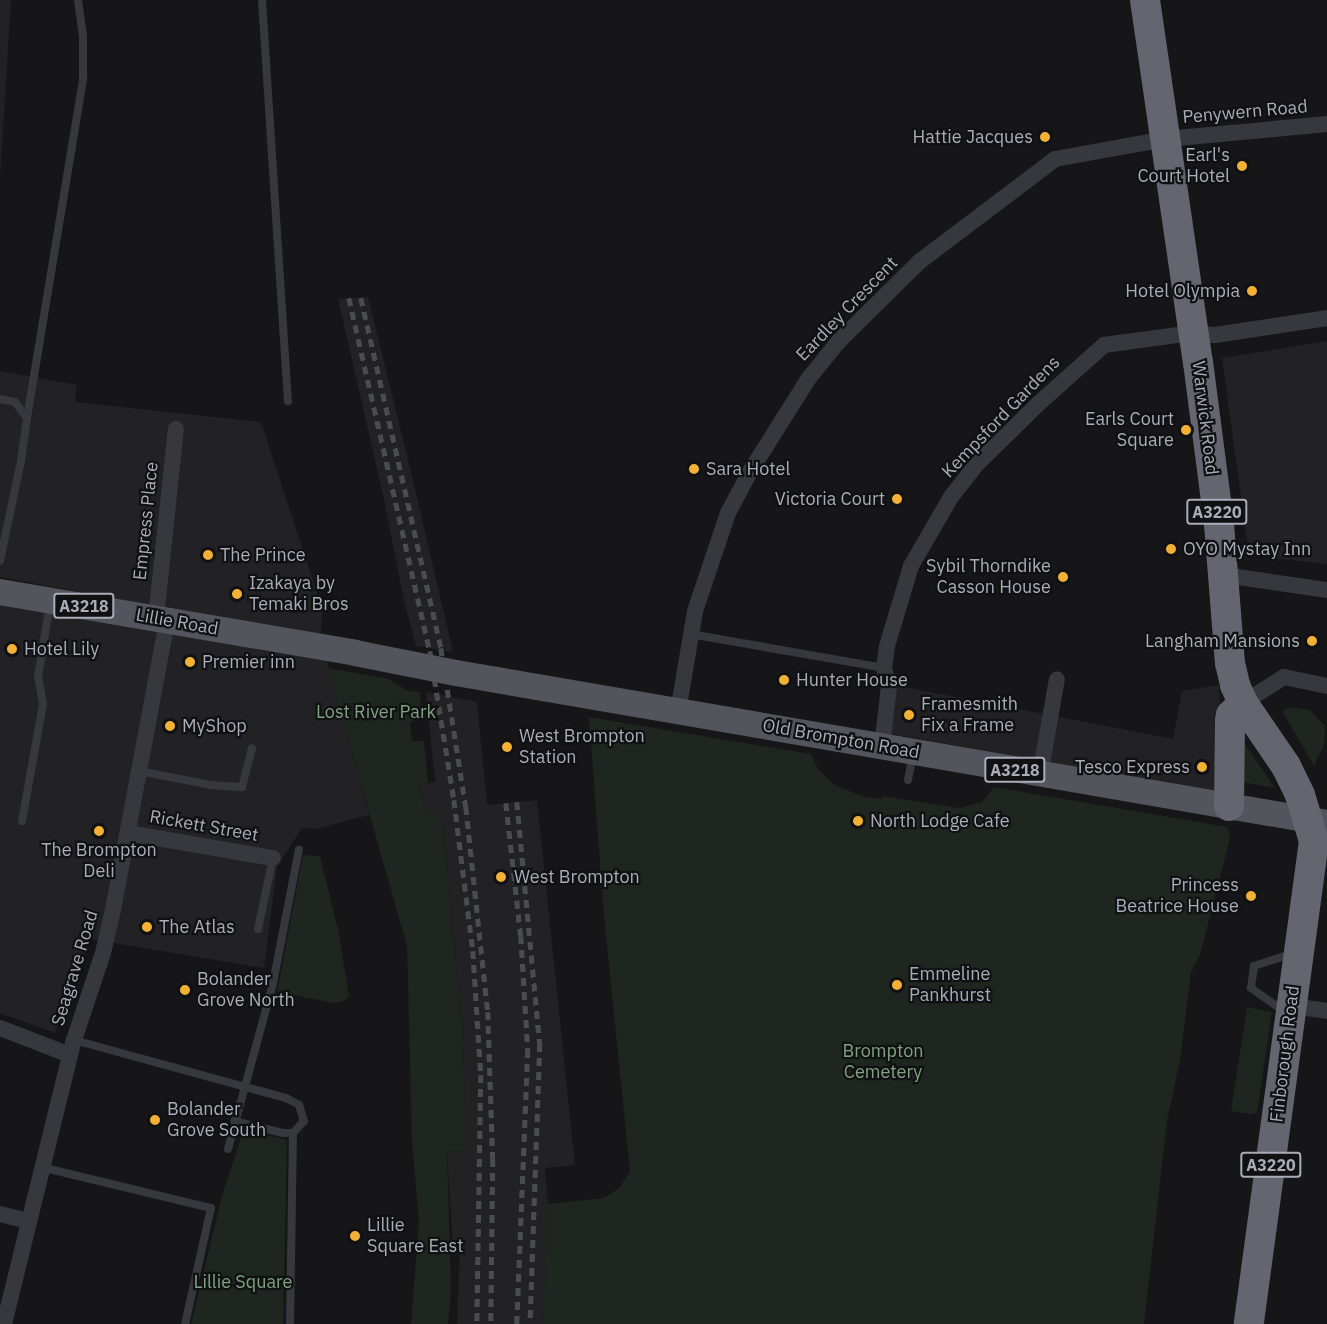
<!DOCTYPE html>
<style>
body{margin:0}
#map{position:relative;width:1327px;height:1324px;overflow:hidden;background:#161618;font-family:"IBM Plex Sans",sans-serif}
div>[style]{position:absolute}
.built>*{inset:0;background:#222225}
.green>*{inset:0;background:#1e261f}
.lane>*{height:8px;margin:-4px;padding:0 4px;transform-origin:4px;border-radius:4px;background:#37383d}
.street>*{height:16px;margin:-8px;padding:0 8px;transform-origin:8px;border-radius:8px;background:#37383d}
.primary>*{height:26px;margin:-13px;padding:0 13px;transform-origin:13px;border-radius:13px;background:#53555c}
.highway>*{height:30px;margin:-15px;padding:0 15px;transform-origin:15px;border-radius:15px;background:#63666e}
.rail>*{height:4.5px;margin-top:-2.25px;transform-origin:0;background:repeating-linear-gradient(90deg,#4a4c52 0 8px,transparent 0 14px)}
.primary-bridge>*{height:26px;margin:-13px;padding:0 13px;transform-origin:13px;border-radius:13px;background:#53555c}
.dots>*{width:16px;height:16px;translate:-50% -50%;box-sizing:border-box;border:3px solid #111113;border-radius:50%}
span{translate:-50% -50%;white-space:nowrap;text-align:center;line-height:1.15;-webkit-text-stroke:4.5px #111113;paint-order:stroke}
.shield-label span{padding:2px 4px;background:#111113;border:2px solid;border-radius:4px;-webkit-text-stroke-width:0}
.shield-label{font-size:16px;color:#a8adb8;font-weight:700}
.street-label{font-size:18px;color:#a8adb8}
.poi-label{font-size:18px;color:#a8adb8}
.right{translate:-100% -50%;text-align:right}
.left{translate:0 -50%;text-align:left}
.park-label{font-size:18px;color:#7fa381}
</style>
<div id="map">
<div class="built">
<i style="clip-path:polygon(0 0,11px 0,0 179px)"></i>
<i style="clip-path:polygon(368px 297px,413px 480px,453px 652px,416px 646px,404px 601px,383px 495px,338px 299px)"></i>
<i style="clip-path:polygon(1327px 341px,1327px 564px,1249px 555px,1222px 358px)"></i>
<i style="clip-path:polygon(0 371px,77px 385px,75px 402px,261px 422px,323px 611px,320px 637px,0 577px)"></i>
<i style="clip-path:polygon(0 604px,327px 661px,369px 815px,315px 829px,302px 828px,277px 867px,264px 968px,90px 939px,55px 1033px,0 1013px)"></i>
<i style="clip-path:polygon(894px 685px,1173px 739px,1182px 691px,1219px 685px,1224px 779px,1212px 791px,887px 733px)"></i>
<i style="clip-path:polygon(426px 692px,477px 702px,487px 805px,537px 800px,575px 1165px,545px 1168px,548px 1204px,548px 1250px,543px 1324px,457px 1324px,460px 1248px,453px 1248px,447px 1152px,466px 1151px,463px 1037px,441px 812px,425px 813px,420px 784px,435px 782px)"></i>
</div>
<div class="green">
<i style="clip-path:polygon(328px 668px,389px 679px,408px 691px,420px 692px,422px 718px,410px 722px,412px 741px,424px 741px,428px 783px,420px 785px,425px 812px,441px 812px,463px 1037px,466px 1151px,447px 1152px,451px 1291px,448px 1324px,411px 1324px,419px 1221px,412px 1142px,407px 946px)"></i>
<i style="clip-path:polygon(1291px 707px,1310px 710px,1325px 726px,1324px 745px,1314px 766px,1282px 711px)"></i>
<i style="clip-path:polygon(589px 717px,811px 754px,817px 768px,833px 784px,864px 797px,881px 799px,882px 796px,959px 808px,982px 802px,994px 787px,1227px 827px,1230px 838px,1226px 854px,1200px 955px,1191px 972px,1180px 1060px,1167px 1121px,1144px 1324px,543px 1324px,548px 1204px,604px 1198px,619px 1188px,630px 1172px,604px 916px)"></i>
<i style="clip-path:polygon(1240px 737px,1275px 788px,1241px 782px)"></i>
<i style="clip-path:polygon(303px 855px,320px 856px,338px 929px,349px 996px,344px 1001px,334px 1003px,277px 992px)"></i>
<i style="clip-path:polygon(1247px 1007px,1272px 1012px,1257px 1113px,1251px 1114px,1231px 1111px)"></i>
<i style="clip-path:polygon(244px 1130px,287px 1140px,283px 1324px,191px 1324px,222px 1196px)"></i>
</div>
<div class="lane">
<i style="left:262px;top:0;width:402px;rotate:86.3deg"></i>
<i style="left:0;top:399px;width:15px;rotate:11deg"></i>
<i style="left:15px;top:402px;width:20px;rotate:53deg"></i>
<i style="left:27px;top:418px;width:43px;rotate:97.9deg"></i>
<i style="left:21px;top:461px;width:102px;rotate:101.9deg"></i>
<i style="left:27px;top:418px;width:345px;rotate:-80.6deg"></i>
<i style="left:83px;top:78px;width:42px;rotate:-90deg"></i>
<i style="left:83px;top:36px;width:36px;rotate:-98deg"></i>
<i style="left:690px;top:634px;width:197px;rotate:9.9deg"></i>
<i style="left:139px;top:771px;width:73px;rotate:11deg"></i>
<i style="left:211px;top:785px;width:31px;rotate:4deg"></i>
<i style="left:242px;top:787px;width:40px;rotate:-75.6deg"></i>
<i style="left:908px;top:780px;width:26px;rotate:-79deg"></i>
<i style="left:22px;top:821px;width:119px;rotate:-79.8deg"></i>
<i style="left:43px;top:704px;width:27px;rotate:-100deg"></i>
<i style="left:38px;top:677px;width:74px;rotate:-80.7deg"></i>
<i style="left:91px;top:870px;width:29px;rotate:10deg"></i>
<i style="left:258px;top:929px;width:73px;rotate:-78.1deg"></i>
<i style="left:1285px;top:1012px;width:42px;rotate:-144.8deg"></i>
<i style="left:1251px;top:988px;width:22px;rotate:-82deg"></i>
<i style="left:1254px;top:966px;width:42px;rotate:-18deg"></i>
<i style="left:74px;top:1040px;width:220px;rotate:15.3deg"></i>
<i style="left:286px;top:1098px;width:15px;rotate:28deg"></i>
<i style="left:299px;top:1105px;width:17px;rotate:73deg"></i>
<i style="left:304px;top:1121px;width:16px;rotate:133deg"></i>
<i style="left:293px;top:1133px;width:10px;rotate:180deg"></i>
<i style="left:283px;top:1133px;width:50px;rotate:-166.2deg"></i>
<i style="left:228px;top:1149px;width:172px;rotate:-74.8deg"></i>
<i style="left:273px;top:983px;width:136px;rotate:-79deg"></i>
<i style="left:41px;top:1167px;width:175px;rotate:13.6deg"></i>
<i style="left:211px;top:1208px;width:119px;rotate:102.6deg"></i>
<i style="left:290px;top:1324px;width:191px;rotate:-89.1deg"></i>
</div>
<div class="street">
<i style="left:1224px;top:575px;width:104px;rotate:8.3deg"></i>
<i style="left:156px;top:618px;width:190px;rotate:-84deg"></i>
<i style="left:1243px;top:703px;width:49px;rotate:-32.4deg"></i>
<i style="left:1284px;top:677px;width:44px;rotate:11.8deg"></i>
<i style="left:678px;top:712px;width:102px;rotate:-80.4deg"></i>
<i style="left:695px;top:611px;width:103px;rotate:-71.4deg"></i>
<i style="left:728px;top:513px;width:49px;rotate:-61.9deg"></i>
<i style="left:751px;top:470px;width:109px;rotate:-57.8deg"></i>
<i style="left:809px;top:378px;width:48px;rotate:-51deg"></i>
<i style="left:839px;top:341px;width:112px;rotate:-44.6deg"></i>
<i style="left:919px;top:262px;width:171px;rotate:-37.1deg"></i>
<i style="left:1055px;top:159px;width:113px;rotate:-10.2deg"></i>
<i style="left:1166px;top:139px;width:162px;rotate:-5.3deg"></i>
<i style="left:882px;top:746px;width:60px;rotate:-83.3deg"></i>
<i style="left:889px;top:686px;width:19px;rotate:-106deg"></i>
<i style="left:884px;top:668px;width:22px;rotate:-82deg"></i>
<i style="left:887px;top:646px;width:84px;rotate:-73.3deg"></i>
<i style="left:911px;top:566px;width:80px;rotate:-59.9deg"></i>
<i style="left:951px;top:497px;width:39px;rotate:-52deg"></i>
<i style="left:975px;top:466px;width:87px;rotate:-44.5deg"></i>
<i style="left:1037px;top:405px;width:90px;rotate:-41.8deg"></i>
<i style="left:1104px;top:345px;width:90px;rotate:-7.7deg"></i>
<i style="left:1193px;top:333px;width:22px;rotate:5deg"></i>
<i style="left:1215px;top:335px;width:113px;rotate:-8.6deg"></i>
<i style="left:1040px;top:775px;width:97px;rotate:-80deg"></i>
<i style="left:128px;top:833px;width:147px;rotate:9.8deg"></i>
<i style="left:1292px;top:1006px;width:35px;rotate:8deg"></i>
<i style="left:0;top:1028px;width:75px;rotate:21.1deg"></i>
<i style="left:0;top:1214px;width:29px;rotate:14deg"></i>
<i style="left:4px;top:1324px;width:292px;rotate:-76.2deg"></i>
<i style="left:74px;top:1040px;width:92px;rotate:-71.6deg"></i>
<i style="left:103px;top:953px;width:44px;rotate:-76.9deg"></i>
<i style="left:113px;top:910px;width:294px;rotate:-79.4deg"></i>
</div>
<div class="primary">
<i style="left:0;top:592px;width:360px;rotate:9.7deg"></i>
<i style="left:456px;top:673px;width:884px;rotate:9.77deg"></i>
</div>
<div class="highway">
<i style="left:1145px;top:0;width:366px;rotate:81.7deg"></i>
<i style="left:1198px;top:362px;width:163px;rotate:82.6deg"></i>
<i style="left:1219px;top:524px;width:139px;rotate:85.5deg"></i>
<i style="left:1230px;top:663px;width:23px;rotate:77deg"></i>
<i style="left:1235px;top:685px;width:20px;rotate:66deg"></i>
<i style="left:1243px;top:703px;width:76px;rotate:55.7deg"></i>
<i style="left:1286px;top:766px;width:32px;rotate:64deg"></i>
<i style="left:1300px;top:795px;width:48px;rotate:73.1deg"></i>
<i style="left:1314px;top:841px;width:487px;rotate:97.7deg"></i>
<i style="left:1229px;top:806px;width:85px;rotate:-89.3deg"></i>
<i style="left:1230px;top:721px;width:6px;rotate:-81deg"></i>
<i style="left:1231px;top:715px;width:17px;rotate:-45deg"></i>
</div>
<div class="rail">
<i style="left:349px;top:298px;width:362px;rotate:77.1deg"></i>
<i style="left:430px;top:651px;width:151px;rotate:80.8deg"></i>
<i style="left:454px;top:800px;width:152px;rotate:82.8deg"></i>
<i style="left:473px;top:951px;width:124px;rotate:86.3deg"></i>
<i style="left:481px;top:1075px;width:249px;rotate:90.9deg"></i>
<i style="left:361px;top:298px;width:359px;rotate:77.1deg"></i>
<i style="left:441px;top:648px;width:161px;rotate:81.1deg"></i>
<i style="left:466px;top:807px;width:206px;rotate:83.9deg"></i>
<i style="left:488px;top:1012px;width:147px;rotate:88.1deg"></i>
<i style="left:493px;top:1159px;width:165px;rotate:90.7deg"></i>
<i style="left:517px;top:802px;width:243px;rotate:84.6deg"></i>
<i style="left:540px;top:1044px;width:280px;rotate:92deg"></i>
<i style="left:506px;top:803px;width:134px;rotate:83.6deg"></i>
<i style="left:521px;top:936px;width:114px;rotate:86.5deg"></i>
<i style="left:528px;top:1050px;width:274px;rotate:92.3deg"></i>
</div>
<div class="primary-bridge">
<i style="left:355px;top:653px;width:103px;rotate:11.2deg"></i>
</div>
<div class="dots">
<i style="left:1045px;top:137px;background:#f2b134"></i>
<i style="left:1242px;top:166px;background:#f2b134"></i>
<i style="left:1252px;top:291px;background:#f2b134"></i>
<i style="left:1186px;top:430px;background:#f2b134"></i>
<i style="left:694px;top:469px;background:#f2b134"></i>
<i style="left:897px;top:499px;background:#f2b134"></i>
<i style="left:1171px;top:549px;background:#f2b134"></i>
<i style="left:208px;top:555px;background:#f2b134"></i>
<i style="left:1063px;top:577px;background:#f2b134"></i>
<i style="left:237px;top:594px;background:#f2b134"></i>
<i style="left:1312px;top:641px;background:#f2b134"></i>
<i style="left:12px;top:649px;background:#f2b134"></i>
<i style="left:190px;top:662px;background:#f2b134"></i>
<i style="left:784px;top:680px;background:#f2b134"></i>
<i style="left:909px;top:715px;background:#f2b134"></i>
<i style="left:170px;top:726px;background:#f2b134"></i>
<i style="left:507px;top:747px;background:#f2b134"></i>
<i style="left:1202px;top:767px;background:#f2b134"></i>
<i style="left:858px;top:821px;background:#f2b134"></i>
<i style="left:99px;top:831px;background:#f2b134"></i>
<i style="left:501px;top:877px;background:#f2b134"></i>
<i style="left:1251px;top:896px;background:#f2b134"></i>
<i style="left:147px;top:927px;background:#f2b134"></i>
<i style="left:897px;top:985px;background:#f2b134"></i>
<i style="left:185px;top:990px;background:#f2b134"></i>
<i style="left:155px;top:1120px;background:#f2b134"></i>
<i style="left:355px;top:1236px;background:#f2b134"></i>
</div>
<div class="shield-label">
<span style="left:1217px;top:512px">A3220</span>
<span style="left:84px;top:606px">A3218</span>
<span style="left:1015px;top:770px">A3218</span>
<span style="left:1271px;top:1165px">A3220</span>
</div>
<div class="street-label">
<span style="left:1245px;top:112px;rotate:-5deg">Penywern Road</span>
<span style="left:847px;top:309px;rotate:-46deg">Eardley Crescent</span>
<span style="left:1001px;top:417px;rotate:-46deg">Kempsford Gardens</span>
<span style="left:1205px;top:418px;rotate:83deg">Warwick Road</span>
<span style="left:146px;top:521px;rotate:-84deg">Empress Place</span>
<span style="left:177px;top:622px;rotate:10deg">Lillie Road</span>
<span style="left:841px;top:739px;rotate:10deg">Old Brompton Road</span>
<span style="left:204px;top:826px;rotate:10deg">Rickett Street</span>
<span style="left:75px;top:968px;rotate:-73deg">Seagrave Road</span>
<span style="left:1285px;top:1054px;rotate:-83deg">Finborough Road</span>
</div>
<div class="poi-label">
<span class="right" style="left:1033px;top:137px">Hattie Jacques</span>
<span class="right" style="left:1230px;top:166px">Earl's<br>Court Hotel</span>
<span class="right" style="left:1240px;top:291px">Hotel Olympia</span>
<span class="right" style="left:1174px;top:430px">Earls Court<br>Square</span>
<span class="left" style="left:706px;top:469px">Sara Hotel</span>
<span class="right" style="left:885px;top:499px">Victoria Court</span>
<span class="left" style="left:1183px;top:549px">OYO Mystay Inn</span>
<span class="left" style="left:220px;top:555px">The Prince</span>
<span class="right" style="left:1051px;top:577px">Sybil Thorndike<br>Casson House</span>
<span class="left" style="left:249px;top:594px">Izakaya by<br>Temaki Bros</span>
<span class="right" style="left:1300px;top:641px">Langham Mansions</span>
<span class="left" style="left:24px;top:649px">Hotel Lily</span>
<span class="left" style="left:202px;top:662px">Premier inn</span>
<span class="left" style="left:796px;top:680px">Hunter House</span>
<span class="left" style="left:921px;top:715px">Framesmith<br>Fix a Frame</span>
<span class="left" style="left:182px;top:726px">MyShop</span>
<span class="left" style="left:519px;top:747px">West Brompton<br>Station</span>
<span class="right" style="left:1190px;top:767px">Tesco Express</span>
<span class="left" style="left:870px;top:821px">North Lodge Cafe</span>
<span style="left:99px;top:861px">The Brompton<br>Deli</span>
<span class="left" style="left:514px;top:877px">West Brompton</span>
<span class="right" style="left:1239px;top:896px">Princess<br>Beatrice House</span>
<span class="left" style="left:159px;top:927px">The Atlas</span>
<span class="left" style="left:909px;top:985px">Emmeline<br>Pankhurst</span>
<span class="left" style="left:197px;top:990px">Bolander<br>Grove North</span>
<span class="left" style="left:167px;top:1120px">Bolander<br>Grove South</span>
<span class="left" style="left:367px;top:1236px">Lillie<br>Square East</span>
</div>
<div class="park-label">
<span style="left:376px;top:712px">Lost River Park</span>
<span style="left:883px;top:1062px">Brompton<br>Cemetery</span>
<span style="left:243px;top:1282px">Lillie Square</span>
</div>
</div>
